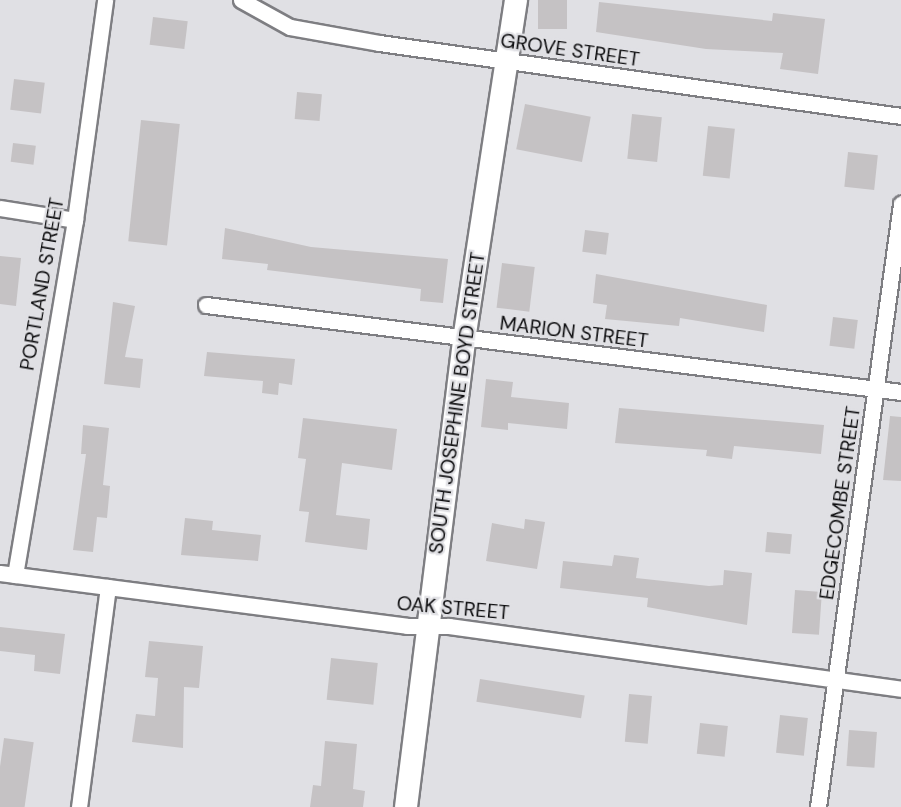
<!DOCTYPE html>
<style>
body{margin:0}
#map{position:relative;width:901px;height:807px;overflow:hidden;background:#e0e0e4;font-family:"DM Sans",sans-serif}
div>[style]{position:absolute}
.building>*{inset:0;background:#c5c2c4;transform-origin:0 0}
.roads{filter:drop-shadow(2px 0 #7e7e82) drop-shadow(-2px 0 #7e7e82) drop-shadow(0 2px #7e7e82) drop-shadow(0 -2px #7e7e82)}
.minor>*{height:15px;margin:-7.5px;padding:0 7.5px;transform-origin:7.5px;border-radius:7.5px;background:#fff}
.secondary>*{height:22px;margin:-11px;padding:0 11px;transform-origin:11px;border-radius:11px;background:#fff}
span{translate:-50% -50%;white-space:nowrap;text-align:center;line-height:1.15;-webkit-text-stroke:4.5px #e0e0e4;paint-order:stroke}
.street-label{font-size:20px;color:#0c0c0e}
</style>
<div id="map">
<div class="building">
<i style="left:538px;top:0;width:29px;height:29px"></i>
<i style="clip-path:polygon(599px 2px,772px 21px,773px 13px,825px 19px,818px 74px,780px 69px,783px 53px,706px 49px,596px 32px)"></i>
<i style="left:153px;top:17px;width:35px;height:28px;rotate:7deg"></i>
<i style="left:14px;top:79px;width:31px;height:31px;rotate:7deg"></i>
<i style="left:297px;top:92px;width:25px;height:27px;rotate:5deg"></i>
<i style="left:525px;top:104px;width:67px;height:46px;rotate:11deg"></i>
<i style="left:632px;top:114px;width:30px;height:45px;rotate:6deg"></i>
<i style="left:141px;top:120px;width:39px;height:122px;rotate:6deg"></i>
<i style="left:708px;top:126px;width:27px;height:50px;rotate:6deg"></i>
<i style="left:13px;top:143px;width:23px;height:19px;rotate:7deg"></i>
<i style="left:848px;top:152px;width:30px;height:35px;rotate:6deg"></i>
<i style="clip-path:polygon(225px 228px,311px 247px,448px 259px,443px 303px,420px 301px,421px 289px,267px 270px,268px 264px,222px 259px)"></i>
<i style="left:585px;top:230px;width:24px;height:22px;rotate:7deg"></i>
<i style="clip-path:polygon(0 256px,21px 258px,16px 306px,0 304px)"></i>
<i style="left:502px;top:263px;width:33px;height:45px;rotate:7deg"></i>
<i style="clip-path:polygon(596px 274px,767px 305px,764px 332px,680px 318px,679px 326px,605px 319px,607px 305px,593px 303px)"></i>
<i style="clip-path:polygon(113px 302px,135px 306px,125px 357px,143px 359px,140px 388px,104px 384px)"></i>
<i style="left:833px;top:317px;width:25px;height:29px;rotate:7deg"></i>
<i style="clip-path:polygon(207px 352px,295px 359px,292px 385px,279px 383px,278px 395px,262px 393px,263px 381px,204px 376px)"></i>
<i style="clip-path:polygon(486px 379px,513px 382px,511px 397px,569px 403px,567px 429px,508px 423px,508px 430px,481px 427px)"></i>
<i style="clip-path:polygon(619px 408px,824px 425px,821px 454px,734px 446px,732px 459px,706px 456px,707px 450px,615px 443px)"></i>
<i style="clip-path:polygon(890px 416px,901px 417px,901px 481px,883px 480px)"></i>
<i style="clip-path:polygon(303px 418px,397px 429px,392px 470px,342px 463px,336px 515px,370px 519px,367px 550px,305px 542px,309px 512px,299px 511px,306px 459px,298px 458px)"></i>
<i style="clip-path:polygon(83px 425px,109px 428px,103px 485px,110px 486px,107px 518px,97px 517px,93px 552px,73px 550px,86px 454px,81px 454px)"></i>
<i style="clip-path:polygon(185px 518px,213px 521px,212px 530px,261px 535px,258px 561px,181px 555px)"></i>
<i style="clip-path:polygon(525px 519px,545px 522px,537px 569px,486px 561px,492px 523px,524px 529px)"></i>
<i style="left:767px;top:532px;width:25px;height:20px;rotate:5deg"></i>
<i style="clip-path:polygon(614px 555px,639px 558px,636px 578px,709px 586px,723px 585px,724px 570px,752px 573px,747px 625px,647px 607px,648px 598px,560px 588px,563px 561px,612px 566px)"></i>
<i style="left:795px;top:590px;width:27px;height:43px;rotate:4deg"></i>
<i style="clip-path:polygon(0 627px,65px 634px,60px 674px,34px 671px,35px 655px,0 651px)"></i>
<i style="clip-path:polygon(149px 641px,203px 646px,199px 688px,184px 687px,183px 748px,132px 742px,136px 714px,155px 716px,158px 678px,145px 677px)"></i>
<i style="left:331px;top:658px;width:47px;height:42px;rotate:6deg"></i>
<i style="left:480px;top:679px;width:106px;height:23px;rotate:9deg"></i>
<i style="left:629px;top:694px;width:23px;height:48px;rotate:5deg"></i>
<i style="left:780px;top:715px;width:28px;height:38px;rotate:6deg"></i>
<i style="left:700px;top:723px;width:28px;height:31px;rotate:6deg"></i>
<i style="left:849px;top:730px;width:28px;height:36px;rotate:4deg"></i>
<i style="left:4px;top:738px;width:30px;height:69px;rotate:8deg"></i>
<i style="clip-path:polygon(325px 741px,357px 744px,353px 789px,365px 791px,363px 807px,310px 807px,313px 785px,321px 786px)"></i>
</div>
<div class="roads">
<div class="minor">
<i style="left:241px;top:0;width:56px;rotate:28.9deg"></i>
<i style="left:290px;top:27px;width:90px;rotate:10.2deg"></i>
<i style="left:379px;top:43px;width:527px;rotate:7.96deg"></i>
<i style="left:0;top:208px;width:76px;rotate:9.1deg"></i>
<i style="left:206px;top:305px;width:700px;rotate:7.14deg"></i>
<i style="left:0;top:573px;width:410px;rotate:7.4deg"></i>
<i style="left:407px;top:626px;width:42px"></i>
<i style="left:449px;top:626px;width:456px;rotate:7.9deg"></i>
<i style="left:15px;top:575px;width:360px;rotate:-80.4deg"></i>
<i style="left:75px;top:220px;width:222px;rotate:-82.2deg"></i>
<i style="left:79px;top:807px;width:222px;rotate:-82.5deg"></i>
<i style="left:818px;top:807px;width:609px;rotate:-82.16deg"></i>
</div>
<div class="secondary">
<i style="left:406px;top:807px;width:471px;rotate:-82.9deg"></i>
<i style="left:464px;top:340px;width:344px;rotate:-81.3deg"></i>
</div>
</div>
<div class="street-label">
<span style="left:570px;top:50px;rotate:8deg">GROVE STREET</span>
<span style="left:42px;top:284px;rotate:-80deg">PORTLAND STREET</span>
<span style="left:574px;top:332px;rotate:7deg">MARION STREET</span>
<span style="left:457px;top:403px;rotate:-82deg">SOUTH JOSEPHINE BOYD STREET</span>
<span style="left:840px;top:503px;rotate:-82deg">EDGECOMBE STREET</span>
<span style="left:453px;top:608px;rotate:5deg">OAK STREET</span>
</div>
</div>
